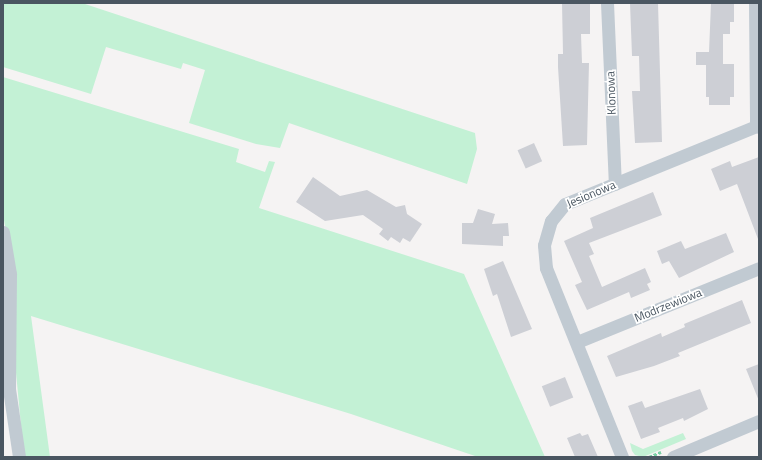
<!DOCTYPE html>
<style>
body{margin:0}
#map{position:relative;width:762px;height:460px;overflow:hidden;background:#f5f3f3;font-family:"Titillium Web",sans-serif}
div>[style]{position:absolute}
.green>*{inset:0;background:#c3f1d5}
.building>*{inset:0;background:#cdcfd5;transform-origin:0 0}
.path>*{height:2.5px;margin-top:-1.25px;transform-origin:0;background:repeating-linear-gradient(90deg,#7ad0a6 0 3px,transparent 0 5px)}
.street>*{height:13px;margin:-6.5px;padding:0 6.5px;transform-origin:6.5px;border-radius:6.5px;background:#c1cad2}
span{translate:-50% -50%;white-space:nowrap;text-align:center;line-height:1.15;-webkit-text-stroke:3.5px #fff;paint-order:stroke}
.street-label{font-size:12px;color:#4a5661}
.frame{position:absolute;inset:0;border:4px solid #4a5661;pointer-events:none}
</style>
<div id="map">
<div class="green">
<i style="clip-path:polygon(3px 3px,82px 3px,475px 133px,477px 149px,467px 184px,289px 123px,280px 148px,256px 144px,189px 123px,205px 70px,183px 63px,181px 69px,106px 47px,91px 94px,3px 67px)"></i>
<i style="clip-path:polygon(3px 77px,239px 149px,236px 162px,265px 172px,269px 161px,275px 162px,259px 208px,464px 274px,545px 457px,478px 457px,351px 414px,31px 316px,50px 457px,24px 457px,13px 341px,14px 274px,3px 215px)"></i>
<i style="clip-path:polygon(683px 433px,686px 439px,643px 457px,635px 455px,632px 451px,630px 443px,643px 449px)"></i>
</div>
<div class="building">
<i style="clip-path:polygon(562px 3px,590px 4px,590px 34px,581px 34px,582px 63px,589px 63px,587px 145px,563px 146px,558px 67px,558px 54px,563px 54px)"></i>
<i style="clip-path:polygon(630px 3px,658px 3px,662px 142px,635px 143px,632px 91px,640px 91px,639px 56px,632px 56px)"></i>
<i style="clip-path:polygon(711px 3px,734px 3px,734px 22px,730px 22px,730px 34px,723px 34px,723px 64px,734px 64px,734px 97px,730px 97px,730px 105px,709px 105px,709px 97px,706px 97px,706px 65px,696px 65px,696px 52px,709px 52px)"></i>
<i style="left:534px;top:143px;width:20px;height:18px;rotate:66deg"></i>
<i style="clip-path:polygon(759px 157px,759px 239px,758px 239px,737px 184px,720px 191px,711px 169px,730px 161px,732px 167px)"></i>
<i style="clip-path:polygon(313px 177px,340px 196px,367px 190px,396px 207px,405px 205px,407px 214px,422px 224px,410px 242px,403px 238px,400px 243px,391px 237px,388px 241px,379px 234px,383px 229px,363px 215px,325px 221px,296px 202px)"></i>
<i style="clip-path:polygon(653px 192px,662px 215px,589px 243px,594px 254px,589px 256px,602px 287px,645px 268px,651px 282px,647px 284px,650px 290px,631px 298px,629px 292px,587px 310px,575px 285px,582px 282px,564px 241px,593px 228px,590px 218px)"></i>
<i style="clip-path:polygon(478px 209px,495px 214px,492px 224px,508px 223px,509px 236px,503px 236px,503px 246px,462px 244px,462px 223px,473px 223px)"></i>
<i style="clip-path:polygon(726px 233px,734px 252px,679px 278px,669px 261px,662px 264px,657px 251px,681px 241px,685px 249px)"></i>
<i style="clip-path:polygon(503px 261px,532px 329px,511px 337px,497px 294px,493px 296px,484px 269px)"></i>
<i style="clip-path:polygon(742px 300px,751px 323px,678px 353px,680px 356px,654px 366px,616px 377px,607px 356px,661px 333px,662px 337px,685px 327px,684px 324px)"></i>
<i style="clip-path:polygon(759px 364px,759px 401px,746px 369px)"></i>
<i style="left:565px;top:377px;width:22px;height:25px;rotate:68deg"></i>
<i style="clip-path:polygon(700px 389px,708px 409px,684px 421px,683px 418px,658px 428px,660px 432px,641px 439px,628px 406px,642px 401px,645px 408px)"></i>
<i style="clip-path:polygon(580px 433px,582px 436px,588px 434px,598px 457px,575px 457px,567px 438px)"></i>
</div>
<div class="path">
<i style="left:649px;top:457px;width:13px;rotate:-23deg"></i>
</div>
<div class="street">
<i style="left:607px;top:3px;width:181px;rotate:87.5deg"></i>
<i style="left:755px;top:3px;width:123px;rotate:89.5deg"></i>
<i style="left:3px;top:232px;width:43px;rotate:80.5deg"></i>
<i style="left:10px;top:274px;width:115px;rotate:90.5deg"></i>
<i style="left:9px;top:389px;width:69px;rotate:81.6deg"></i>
<i style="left:577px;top:342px;width:196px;rotate:-22.1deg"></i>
<i style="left:622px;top:457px;width:204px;rotate:-111.9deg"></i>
<i style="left:546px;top:268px;width:23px;rotate:-95deg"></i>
<i style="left:544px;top:245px;width:25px;rotate:-74deg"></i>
<i style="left:551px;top:221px;width:22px;rotate:-51deg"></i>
<i style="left:565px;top:204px;width:206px;rotate:-22.2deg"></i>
<i style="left:756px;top:126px;width:3px;rotate:18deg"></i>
<i style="left:673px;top:457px;width:93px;rotate:-22.7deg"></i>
</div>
<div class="street-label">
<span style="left:611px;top:93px;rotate:-92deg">Klonowa</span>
<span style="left:591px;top:194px;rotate:-23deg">Jesionowa</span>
<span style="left:668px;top:305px;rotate:-22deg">Modrzewiowa</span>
</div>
<div class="frame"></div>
</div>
